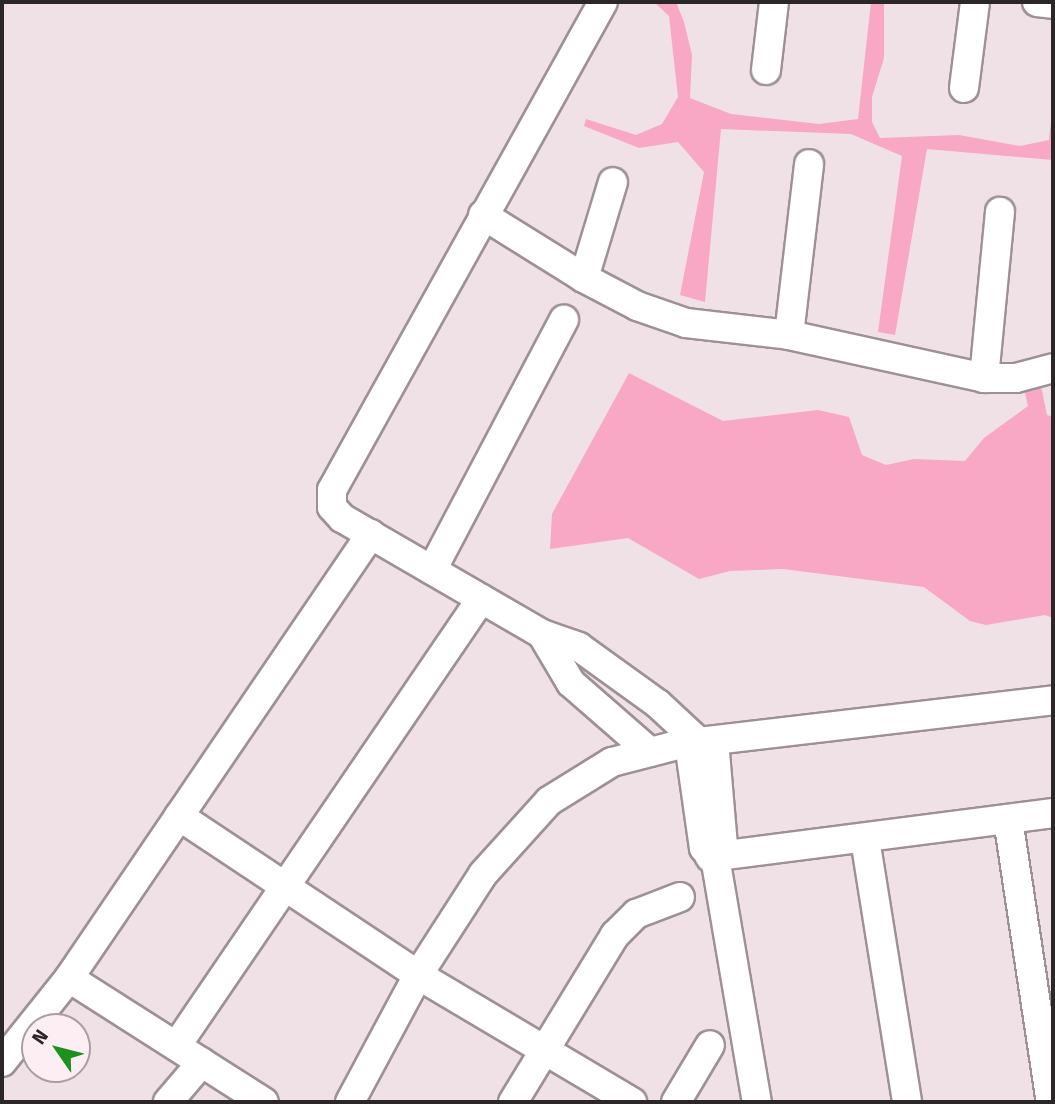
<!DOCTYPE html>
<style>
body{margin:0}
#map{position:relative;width:1055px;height:1104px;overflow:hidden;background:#f0e1e6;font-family:"Fira Sans",sans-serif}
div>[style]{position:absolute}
.water>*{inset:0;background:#f8a7c5}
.roads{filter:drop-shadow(2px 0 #9e9195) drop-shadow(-2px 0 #9e9195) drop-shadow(0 2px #9e9195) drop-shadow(0 -2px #9e9195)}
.minor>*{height:28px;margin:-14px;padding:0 14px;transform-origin:14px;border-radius:14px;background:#fff}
span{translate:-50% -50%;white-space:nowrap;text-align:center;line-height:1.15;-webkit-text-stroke:5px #fdeef3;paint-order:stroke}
.frame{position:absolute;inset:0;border:4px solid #2b2627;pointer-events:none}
.north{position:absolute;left:21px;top:1013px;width:70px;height:70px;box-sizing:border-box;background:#fdeef3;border:2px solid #a99ea1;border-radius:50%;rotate:305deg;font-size:19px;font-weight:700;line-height:28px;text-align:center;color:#2b2627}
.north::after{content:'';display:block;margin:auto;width:24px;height:32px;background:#1c911d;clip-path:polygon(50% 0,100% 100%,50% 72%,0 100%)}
</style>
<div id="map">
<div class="water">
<i style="clip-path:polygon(654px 2px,676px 2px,684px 22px,692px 55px,690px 98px,731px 114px,819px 124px,858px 119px,871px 2px,884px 2px,884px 58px,872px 97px,872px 122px,880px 138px,959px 135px,1020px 146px,1049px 140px,1053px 102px,1053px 160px,927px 149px,895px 335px,878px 332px,902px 156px,851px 134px,721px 129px,705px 302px,680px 295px,704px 172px,678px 142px,639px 148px,584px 126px,586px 119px,636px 135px,662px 124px,678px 97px,669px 16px)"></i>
<i style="clip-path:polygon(1053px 353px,1053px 365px,1040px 381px,1047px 415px,1053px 417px,1053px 618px,1045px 615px,986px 625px,970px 621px,924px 587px,783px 569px,730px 571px,699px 579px,628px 538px,550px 549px,552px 514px,629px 373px,723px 421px,818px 410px,849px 417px,862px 455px,886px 465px,914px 459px,965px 461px,984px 438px,1028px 406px,1018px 362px)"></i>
</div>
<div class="roads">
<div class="minor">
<i style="left:603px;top:2px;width:558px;rotate:119.04deg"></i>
<i style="left:332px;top:490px;width:17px;rotate:90deg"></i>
<i style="left:332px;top:507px;width:15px;rotate:48deg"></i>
<i style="left:342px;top:518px;width:231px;rotate:30.1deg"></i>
<i style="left:542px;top:634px;width:39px;rotate:19deg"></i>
<i style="left:579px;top:647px;width:97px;rotate:35.8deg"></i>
<i style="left:658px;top:704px;width:57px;rotate:42.9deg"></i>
<i style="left:1037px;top:2px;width:16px;rotate:7deg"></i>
<i style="left:766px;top:70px;width:68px;rotate:-83.3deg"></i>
<i style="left:964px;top:88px;width:87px;rotate:-82.7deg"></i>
<i style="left:483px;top:215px;width:119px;rotate:32deg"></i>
<i style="left:584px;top:278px;width:60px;rotate:27.8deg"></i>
<i style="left:637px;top:306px;width:52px;rotate:19.1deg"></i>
<i style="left:686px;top:323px;width:104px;rotate:6.6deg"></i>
<i style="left:789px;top:335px;width:200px;rotate:12.4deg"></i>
<i style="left:984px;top:378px;width:32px"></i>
<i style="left:1016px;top:378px;width:38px;rotate:-15deg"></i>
<i style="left:584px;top:278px;width:100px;rotate:-73.2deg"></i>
<i style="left:789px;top:335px;width:172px;rotate:-83.3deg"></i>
<i style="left:984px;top:378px;width:167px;rotate:-84.5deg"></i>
<i style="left:432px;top:570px;width:283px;rotate:-62.2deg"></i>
<i style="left:542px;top:634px;width:57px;rotate:59.4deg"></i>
<i style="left:571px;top:683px;width:105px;rotate:41.1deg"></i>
<i style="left:714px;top:741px;width:105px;rotate:85.1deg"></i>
<i style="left:723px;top:846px;width:18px;rotate:112deg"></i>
<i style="left:689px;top:743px;width:106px;rotate:81.9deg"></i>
<i style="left:704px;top:848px;width:19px;rotate:51deg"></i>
<i style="left:716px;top:863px;width:242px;rotate:80.3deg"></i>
<i style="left:179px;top:816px;width:287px;rotate:33.6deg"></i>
<i style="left:418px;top:975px;width:249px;rotate:30.7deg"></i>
<i style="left:1008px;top:819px;width:286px;rotate:81.4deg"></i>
<i style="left:865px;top:839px;width:266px;rotate:80.9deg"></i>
<i style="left:710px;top:857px;width:346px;rotate:-7.3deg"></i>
<i style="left:69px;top:978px;width:231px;rotate:32.5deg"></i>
<i style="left:177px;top:1045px;width:540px;rotate:-55.72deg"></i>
<i style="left:2px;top:1062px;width:107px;rotate:-51.4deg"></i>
<i style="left:69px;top:978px;width:537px;rotate:-55.78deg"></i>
<i style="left:168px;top:1102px;width:52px;rotate:-49.6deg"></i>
<i style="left:350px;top:1102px;width:144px;rotate:-61.8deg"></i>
<i style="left:418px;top:975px;width:120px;rotate:-57.2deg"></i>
<i style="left:483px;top:874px;width:98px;rotate:-47.9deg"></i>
<i style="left:549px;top:801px;width:74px;rotate:-31.8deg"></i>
<i style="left:612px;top:762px;width:71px;rotate:-14.6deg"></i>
<i style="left:681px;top:744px;width:375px;rotate:-6.7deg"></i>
<i style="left:513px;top:1102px;width:196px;rotate:-58.6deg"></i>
<i style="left:615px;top:935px;width:30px;rotate:-45deg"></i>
<i style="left:636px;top:914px;width:47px;rotate:-21.1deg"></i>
<i style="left:676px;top:1102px;width:66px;rotate:-59.2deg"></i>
</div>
</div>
<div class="frame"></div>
<div class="north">N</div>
</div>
